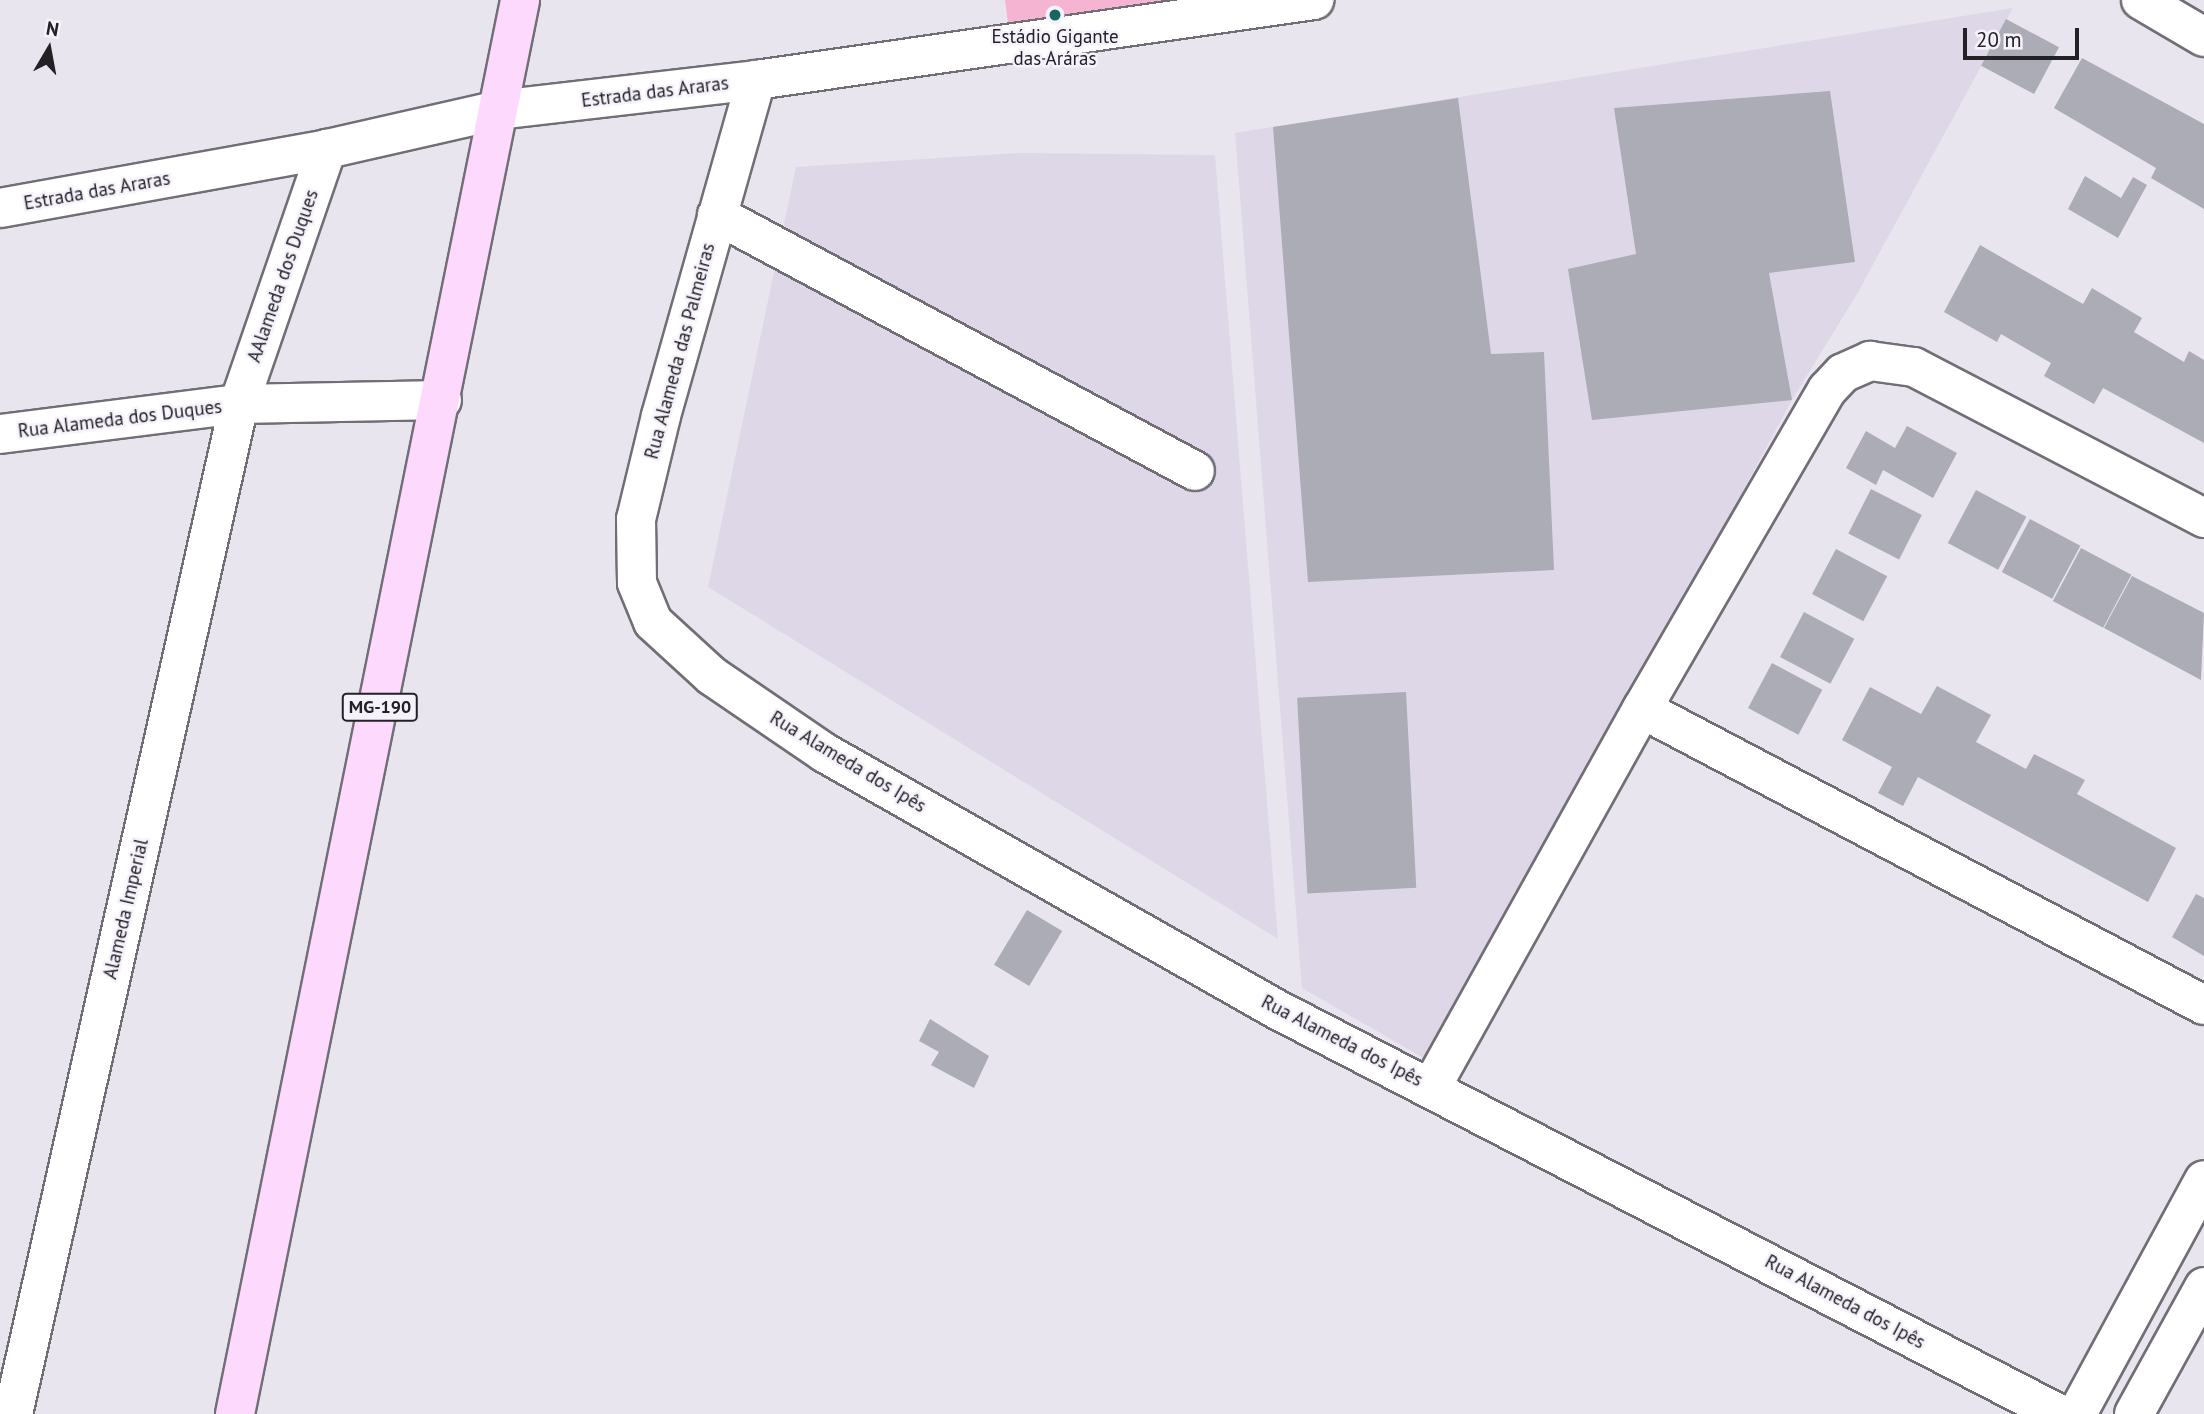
<!DOCTYPE html>
<meta charset="utf-8">
<style>
body{margin:0}
#map{position:relative;width:2204px;height:1414px;overflow:hidden;background:#e9e5ee;font-family:"PT Sans",sans-serif}
div>[style]{position:absolute}
.built>*{inset:0;background:#ded7e7}
.green>*{inset:0;background:#f4b4d2}
.building>*{inset:0;background:#abacb5;transform-origin:0 0}
.roads{filter:drop-shadow(2px 0 #716e76) drop-shadow(-2px 0 #716e76) drop-shadow(0 2px #716e76) drop-shadow(0 -2px #716e76)}
.minor>*{height:38px;margin:-19px;padding:0 19px;transform-origin:19px;border-radius:19px;background:#fff}
.major>*{height:38px;margin:-19px;padding:0 19px;transform-origin:19px;border-radius:19px;background:#fdd9fd}
.dots>*{width:19px;height:19px;translate:-50% -50%;box-sizing:border-box;border:4px solid #f6f2fc;border-radius:50%}
span{translate:-50% -50%;white-space:nowrap;text-align:center;line-height:1.15;-webkit-text-stroke:5px #f6f2fc;paint-order:stroke}
.shield-label span{padding:2px 5px;background:#f6f2fc;border:2px solid;border-radius:5px;-webkit-text-stroke-width:0}
.shield-label{font-size:18px;color:#232125;font-weight:700}
.poi-label{font-size:19px;color:#232125}
.street-label{font-size:19px;color:#232125}
.north{position:absolute;left:14px;top:14px;width:70px;height:70px;-webkit-text-stroke:5px #f6f2fc;paint-order:stroke;rotate:10deg;font-size:19px;font-weight:700;line-height:28px;text-align:center;color:#232125}
.north::after{content:'';display:block;margin:auto;width:24px;height:32px;background:#232125;clip-path:polygon(50% 0,100% 100%,50% 72%,0 100%)}
.scale{position:absolute;left:1963px;top:28px;width:116px;height:32px;box-sizing:border-box;border:4px solid #232125;border-top:0;padding-left:9px;font-size:21px;line-height:24px;white-space:nowrap;color:#232125;-webkit-text-stroke:5px #f6f2fc;paint-order:stroke}
</style>
<div id="map">
<div class="built">
<i style="clip-path:polygon(2013px 8px,1857px 294px,1792px 400px,1434px 1064px,1302px 988px,1235px 133px)"></i>
<i style="clip-path:polygon(1019px 153px,1215px 155px,1278px 939px,708px 587px,796px 167px)"></i>
</div>
<div class="green">
<i style="clip-path:polygon(1005px 0,1196px 0,1009px 30px)"></i>
</div>
<div class="building">
<i style="left:2006px;top:19px;width:60px;height:53px;rotate:28deg"></i>
<i style="clip-path:polygon(2082px 58px,2204px 124px,2204px 209px,2151px 178px,2156px 168px,2054px 108px)"></i>
<i style="clip-path:polygon(1830px 91px,1855px 262px,1769px 273px,1792px 400px,1592px 420px,1568px 269px,1636px 254px,1614px 108px)"></i>
<i style="clip-path:polygon(1458px 98px,1491px 354px,1544px 352px,1554px 570px,1308px 582px,1273px 127px)"></i>
<i style="clip-path:polygon(2085px 176px,2121px 198px,2133px 177px,2147px 185px,2118px 238px,2068px 209px)"></i>
<i style="clip-path:polygon(1980px 245px,2083px 304px,2092px 288px,2142px 318px,2134px 332px,2184px 362px,2189px 351px,2204px 360px,2204px 443px,2103px 388px,2094px 404px,2044px 376px,2051px 363px,2001px 334px,1997px 342px,1944px 312px)"></i>
<i style="clip-path:polygon(1907px 426px,1957px 453px,1933px 498px,1883px 470px,1876px 485px,1846px 468px,1866px 431px,1895px 448px)"></i>
<i style="left:1871px;top:489px;width:57px;height:50px;rotate:27deg"></i>
<i style="left:1976px;top:490px;width:57px;height:60px;rotate:28deg"></i>
<i style="left:2030px;top:519px;width:57px;height:60px;rotate:28deg"></i>
<i style="left:2081px;top:548px;width:57px;height:60px;rotate:28deg"></i>
<i style="left:1836px;top:549px;width:58px;height:51px;rotate:28deg"></i>
<i style="clip-path:polygon(2132px 576px,2204px 613px,2201px 680px,2104px 628px)"></i>
<i style="left:1804px;top:612px;width:57px;height:51px;rotate:28deg"></i>
<i style="left:1772px;top:663px;width:57px;height:51px;rotate:28deg"></i>
<i style="clip-path:polygon(1937px 686px,1991px 715px,1976px 742px,2026px 769px,2034px 754px,2085px 780px,2077px 794px,2176px 848px,2148px 902px,1918px 777px,1903px 806px,1878px 793px,1892px 767px,1842px 740px,1870px 687px,1921px 714px)"></i>
<i style="left:1406px;top:692px;width:196px;height:109px;rotate:87deg"></i>
<i style="clip-path:polygon(2196px 894px,2204px 898px,2204px 956px,2172px 937px)"></i>
<i style="left:1027px;top:910px;width:41px;height:64px;rotate:31deg"></i>
<i style="clip-path:polygon(930px 1019px,989px 1056px,974px 1088px,931px 1065px,939px 1052px,919px 1041px)"></i>
</div>
<div class="roads">
<div class="minor">
<i style="left:2141px;top:0;width:73px;rotate:30.4deg"></i>
<i style="left:756px;top:80px;width:349px;rotate:105.8deg"></i>
<i style="left:661px;top:416px;width:106px;rotate:103.6deg"></i>
<i style="left:636px;top:519px;width:64px;rotate:89.1deg"></i>
<i style="left:637px;top:583px;width:42px;rotate:67.7deg"></i>
<i style="left:653px;top:622px;width:80px;rotate:42.5deg"></i>
<i style="left:712px;top:676px;width:137px;rotate:34.3deg"></i>
<i style="left:825px;top:753px;width:519px;rotate:29.58deg"></i>
<i style="left:1276px;top:1009px;width:882px;rotate:27.35deg"></i>
<i style="left:0;top:208px;width:332px;rotate:-10.2deg"></i>
<i style="left:327px;top:149px;width:175px;rotate:-12.8deg"></i>
<i style="left:498px;top:110px;width:260px;rotate:-6.6deg"></i>
<i style="left:756px;top:80px;width:564px;rotate:-8.16deg"></i>
<i style="left:717px;top:215px;width:542px;rotate:28.17deg"></i>
<i style="left:0;top:434px;width:241px;rotate:-7.2deg"></i>
<i style="left:239px;top:404px;width:203px;rotate:-1.1deg"></i>
<i style="left:1642px;top:709px;width:635px;rotate:27.78deg"></i>
<i style="left:1432px;top:1086px;width:432px;rotate:-60.9deg"></i>
<i style="left:1642px;top:709px;width:369px;rotate:-59.9deg"></i>
<i style="left:1827px;top:390px;width:23px;rotate:-47deg"></i>
<i style="left:1843px;top:373px;width:30px;rotate:-24deg"></i>
<i style="left:1870px;top:361px;width:44px;rotate:7.8deg"></i>
<i style="left:1914px;top:367px;width:327px;rotate:27.5deg"></i>
<i style="left:13px;top:1414px;width:1035px;rotate:-77.39deg"></i>
<i style="left:239px;top:404px;width:270px;rotate:-71deg"></i>
<i style="left:2077px;top:1414px;width:266px;rotate:-61.5deg"></i>
<i style="left:2134px;top:1414px;width:145px;rotate:-61.1deg"></i>
</div>
<div class="major">
<i style="left:235px;top:1414px;width:1442px;rotate:-78.6deg"></i>
</div>
</div>
<div class="dots">
<i style="left:1055px;top:15px;background:#186663"></i>
</div>
<div class="shield-label">
<span style="left:380px;top:707px">MG-190</span>
</div>
<div class="poi-label">
<span style="left:1055px;top:48px">Estádio Gigante<br>das Aráras</span>
</div>
<div class="street-label">
<span style="left:655px;top:92px;rotate:-7deg">Estrada das Araras</span>
<span style="left:97px;top:191px;rotate:-10deg">Estrada das Araras</span>
<span style="left:283px;top:276px;rotate:-71deg">AAlameda dos Duques</span>
<span style="left:680px;top:351px;rotate:-75deg">Rua Alameda das Palmeiras</span>
<span style="left:120px;top:419px;rotate:-7deg">Rua Alameda dos Duques</span>
<span style="left:848px;top:762px;rotate:31deg">Rua Alameda dos Ipês</span>
<span style="left:126px;top:909px;rotate:-77deg">Alameda Imperial</span>
<span style="left:1342px;top:1041px;rotate:27deg">Rua Alameda dos Ipês</span>
<span style="left:1845px;top:1302px;rotate:28deg">Rua Alameda dos Ipês</span>
</div>
<div class="north">N</div>
<div class="scale">20 m</div>
</div>
